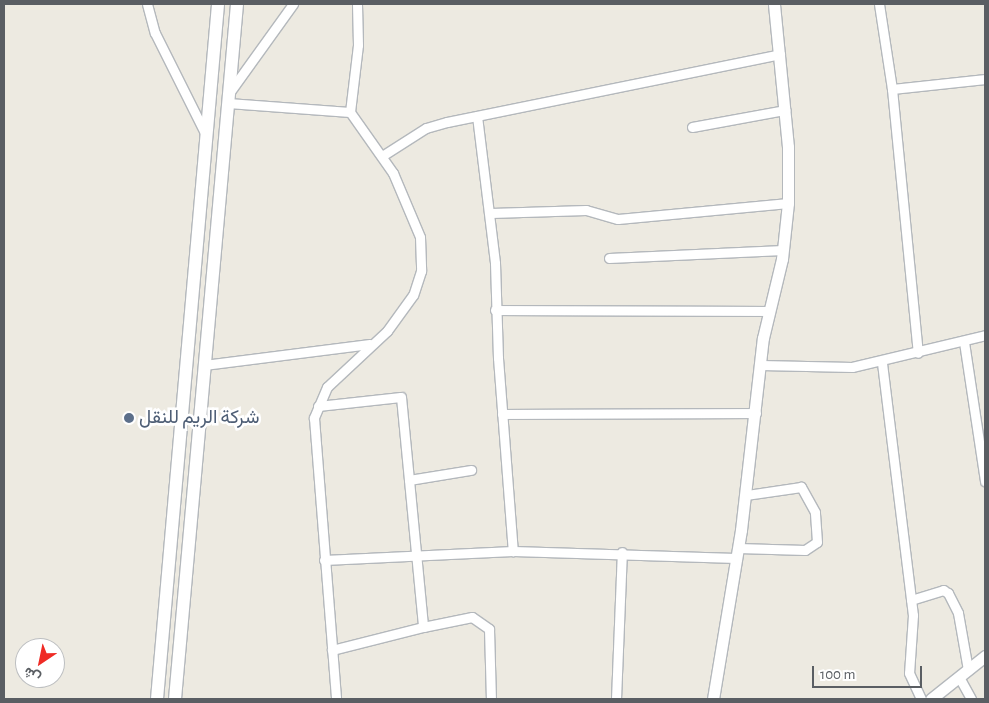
<!DOCTYPE html>
<meta charset="utf-8">
<style>
body{margin:0}
#map{position:relative;width:989px;height:703px;overflow:hidden;background:#edeae1;font-family:"Alegreya Sans",Vazirmatn,sans-serif}
div>[style]{position:absolute}
.roads{filter:drop-shadow(1px 0 #b4b8bc) drop-shadow(-1px 0 #b4b8bc) drop-shadow(0 1px #b4b8bc) drop-shadow(0 -1px #b4b8bc)}
.minor>*{height:9px;margin:-4.5px;padding:0 4.5px;transform-origin:4.5px;border-radius:4.5px;background:#fff}
.tertiary>*{height:11px;margin:-5.5px;padding:0 5.5px;transform-origin:5.5px;border-radius:5.5px;background:#fff}
.secondary>*{height:12px;margin:-6px;padding:0 6px;transform-origin:6px;border-radius:6px;background:#fff}
.dots>*{width:14px;height:14px;translate:-50% -50%;box-sizing:border-box;border:2px solid #fff;border-radius:50%}
span{translate:-50% -50%;white-space:nowrap;text-align:center;line-height:1.15;-webkit-text-stroke:5px #fff;paint-order:stroke}
.service-label{font-size:19px;color:#4e5e75}
.left{translate:0 -50%;text-align:left}
.frame{position:absolute;inset:0;border:5px solid #5a5e63;pointer-events:none}
.north{position:absolute;left:15px;top:638px;width:50px;height:50px;box-sizing:border-box;background:#fff;border:1px solid #bdbfc1;border-radius:50%;rotate:214deg;font-size:14px;font-weight:700;line-height:20px;text-align:center;color:#5a5e63}
.north::after{content:'';display:block;margin:auto;width:18px;height:22px;background:#ef2b25;clip-path:polygon(50% 0,100% 100%,50% 72%,0 100%)}
.scale{position:absolute;left:812px;top:666px;width:110px;height:22px;box-sizing:border-box;border:2px solid #5a5e63;border-top:0;padding-left:6px;font-size:15px;line-height:18px;white-space:nowrap;color:#5a5e63;-webkit-text-stroke:4px #fff;paint-order:stroke}
</style>
<div id="map">
<div class="roads">
<div class="minor">
<i style="left:147px;top:4px;width:30px;rotate:75deg"></i>
<i style="left:155px;top:33px;width:114px;rotate:63.4deg"></i>
<i style="left:879px;top:4px;width:86px;rotate:81.3deg"></i>
<i style="left:892px;top:89px;width:265px;rotate:84.4deg"></i>
<i style="left:892px;top:89px;width:94px;rotate:-6.1deg"></i>
<i style="left:229px;top:93px;width:110px;rotate:-54.3deg"></i>
<i style="left:228px;top:103px;width:122px;rotate:4.2deg"></i>
<i style="left:350px;top:112px;width:75px;rotate:54.8deg"></i>
<i style="left:393px;top:173px;width:69px;rotate:67.1deg"></i>
<i style="left:420px;top:237px;width:34px;rotate:88deg"></i>
<i style="left:421px;top:271px;width:25px;rotate:108deg"></i>
<i style="left:413px;top:295px;width:44px;rotate:125.8deg"></i>
<i style="left:387px;top:331px;width:82px;rotate:137deg"></i>
<i style="left:327px;top:387px;width:34px;rotate:113deg"></i>
<i style="left:314px;top:418px;width:282px;rotate:85.5deg"></i>
<i style="left:350px;top:112px;width:67px;rotate:-83.2deg"></i>
<i style="left:358px;top:45px;width:41px;rotate:-91.4deg"></i>
<i style="left:477px;top:116px;width:148px;rotate:83deg"></i>
<i style="left:495px;top:263px;width:95px;rotate:88.2deg"></i>
<i style="left:498px;top:358px;width:194px;rotate:85.6deg"></i>
<i style="left:692px;top:127px;width:95px;rotate:-10.4deg"></i>
<i style="left:382px;top:156px;width:52px;rotate:-32.5deg"></i>
<i style="left:426px;top:128px;width:22px;rotate:-16deg"></i>
<i style="left:447px;top:122px;width:340px;rotate:-11.5deg"></i>
<i style="left:491px;top:213px;width:95px;rotate:-1.8deg"></i>
<i style="left:586px;top:210px;width:33px;rotate:16deg"></i>
<i style="left:618px;top:219px;width:171px;rotate:-5.4deg"></i>
<i style="left:609px;top:258px;width:174px;rotate:-2.6deg"></i>
<i style="left:495px;top:310px;width:273px;rotate:0.2deg"></i>
<i style="left:964px;top:342px;width:141px;rotate:81.4deg"></i>
<i style="left:882px;top:363px;width:254px;rotate:83deg"></i>
<i style="left:913px;top:615px;width:58px;rotate:93.9deg"></i>
<i style="left:909px;top:673px;width:29px;rotate:65deg"></i>
<i style="left:204px;top:365px;width:167px;rotate:-7.2deg"></i>
<i style="left:761px;top:365px;width:91px;rotate:1.3deg"></i>
<i style="left:852px;top:367px;width:137px;rotate:-13.5deg"></i>
<i style="left:318px;top:406px;width:83px;rotate:-6.2deg"></i>
<i style="left:401px;top:397px;width:231px;rotate:84.5deg"></i>
<i style="left:423px;top:627px;width:94px;rotate:165.8deg"></i>
<i style="left:502px;top:414px;width:254px;rotate:-0.2deg"></i>
<i style="left:409px;top:480px;width:63px;rotate:-9.2deg"></i>
<i style="left:738px;top:548px;width:67px;rotate:1.7deg"></i>
<i style="left:805px;top:550px;width:14px;rotate:-34deg"></i>
<i style="left:817px;top:542px;width:30px;rotate:-94deg"></i>
<i style="left:815px;top:512px;width:29px;rotate:-119deg"></i>
<i style="left:801px;top:487px;width:56px;rotate:171.7deg"></i>
<i style="left:324px;top:560px;width:189px;rotate:-2.7deg"></i>
<i style="left:513px;top:551px;width:223px;rotate:1.8deg"></i>
<i style="left:911px;top:600px;width:34px;rotate:-17deg"></i>
<i style="left:943px;top:590px;width:6px;rotate:31deg"></i>
<i style="left:948px;top:593px;width:22px;rotate:63deg"></i>
<i style="left:958px;top:613px;width:58px;rotate:80deg"></i>
<i style="left:423px;top:627px;width:50px;rotate:-11.5deg"></i>
<i style="left:472px;top:617px;width:21px;rotate:35deg"></i>
<i style="left:489px;top:629px;width:70px;rotate:88.4deg"></i>
<i style="left:959px;top:677px;width:25px;rotate:61deg"></i>
<i style="left:616px;top:699px;width:147px;rotate:-87.7deg"></i>
</div>
<div class="tertiary">
<i style="left:713px;top:699px;width:171px;rotate:-80.6deg"></i>
<i style="left:741px;top:530px;width:193px;rotate:-83.5deg"></i>
<i style="left:763px;top:338px;width:81px;rotate:-76.5deg"></i>
<i style="left:782px;top:259px;width:56px;rotate:-83.9deg"></i>
<i style="left:788px;top:203px;width:56px;rotate:-90deg"></i>
<i style="left:788px;top:147px;width:144px;rotate:-95.6deg"></i>
<i style="left:931px;top:699px;width:69px;rotate:-38.5deg"></i>
</div>
<div class="secondary">
<i style="left:157px;top:699px;width:698px;rotate:-84.98deg"></i>
<i style="left:175px;top:699px;width:698px;rotate:-84.9deg"></i>
</div>
</div>
<div class="dots">
<i style="left:129px;top:418px;background:#5c6f8a"></i>
</div>
<div class="service-label">
<span class="left" style="left:139px;top:418px">شركة الريم للنقل</span>
</div>
<div class="frame"></div>
<div class="north">ش</div>
<div class="scale">100 m</div>
</div>
